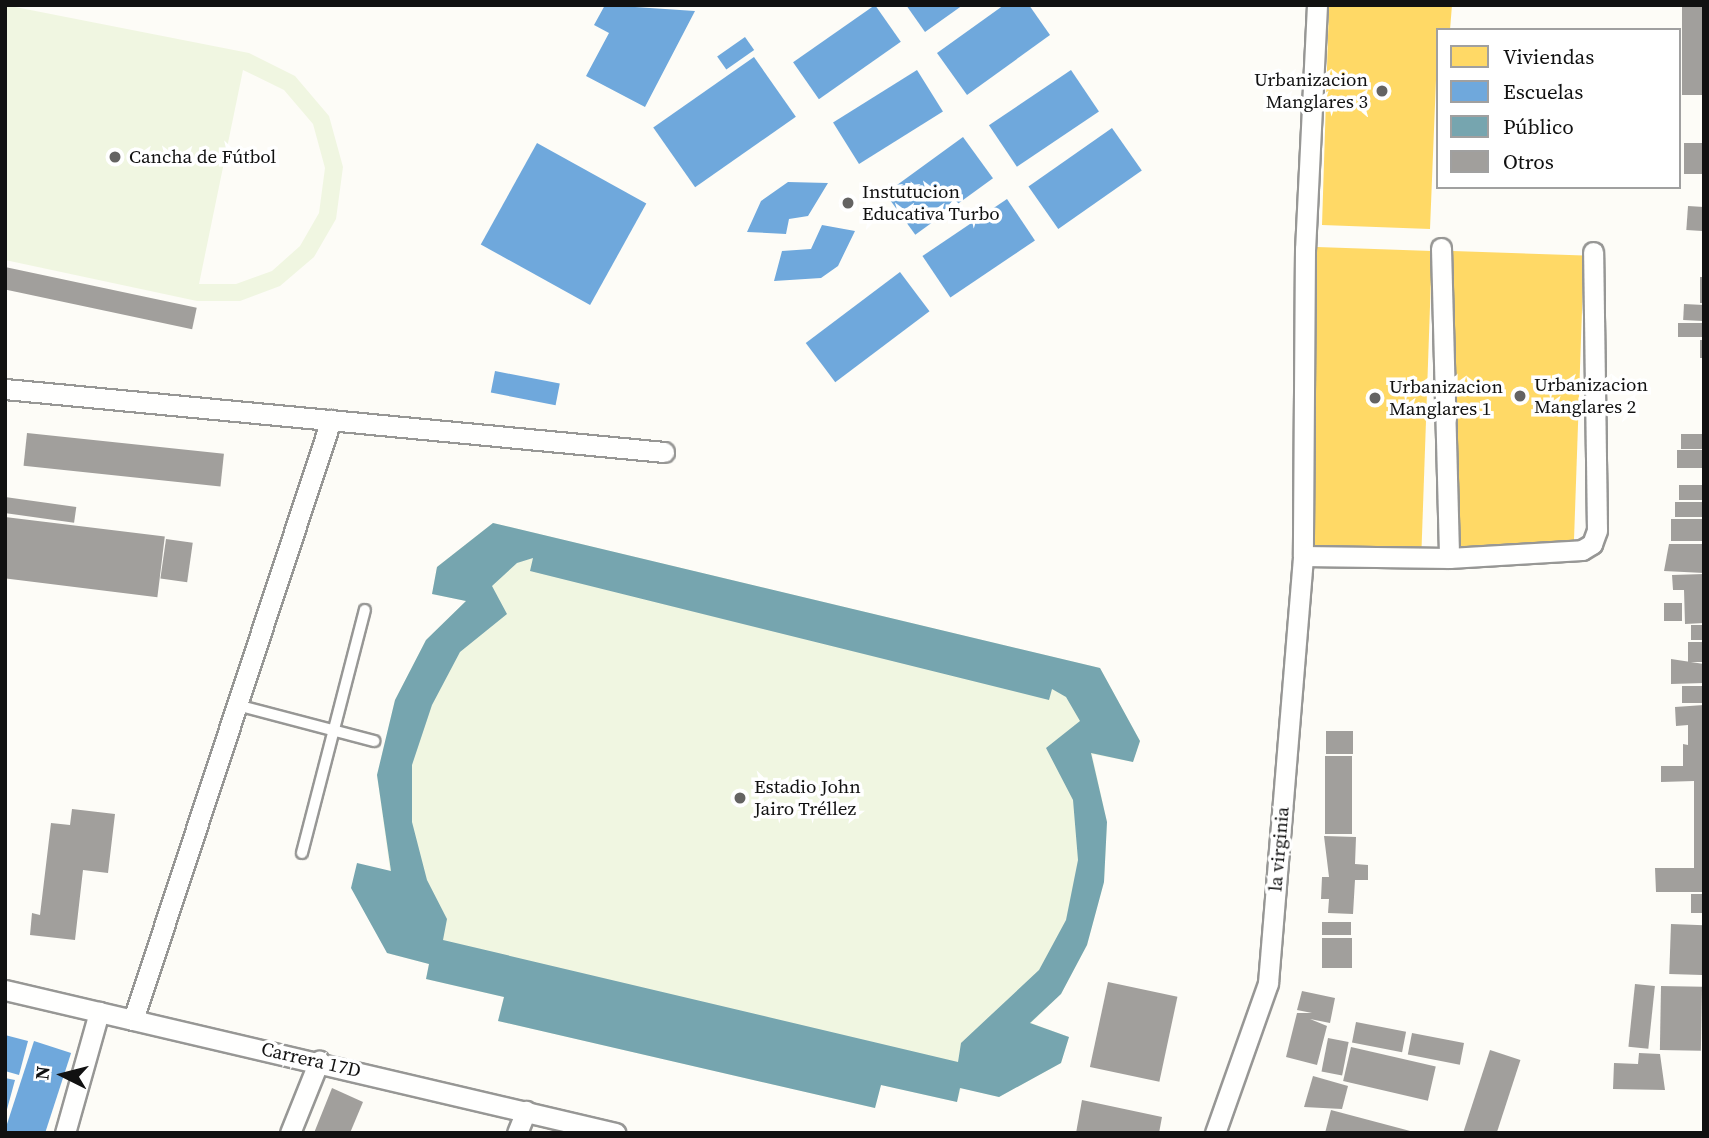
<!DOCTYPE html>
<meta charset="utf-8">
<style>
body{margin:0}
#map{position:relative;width:1709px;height:1138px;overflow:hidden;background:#fdfcf7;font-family:"Source Serif 4",serif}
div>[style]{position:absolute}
.pitch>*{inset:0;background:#f0f6e1}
.homes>*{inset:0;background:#ffd966;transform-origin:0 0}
.schools>*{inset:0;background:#6fa8dc;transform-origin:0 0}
.public>*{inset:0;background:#76a5af}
.building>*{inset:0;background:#a19f9c;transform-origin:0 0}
.roads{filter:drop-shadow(2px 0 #979795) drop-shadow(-2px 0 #979795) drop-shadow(0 2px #979795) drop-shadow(0 -2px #979795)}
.service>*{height:10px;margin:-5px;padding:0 5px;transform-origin:5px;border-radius:5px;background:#fffffe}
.minor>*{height:19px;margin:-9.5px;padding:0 9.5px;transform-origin:9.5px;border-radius:9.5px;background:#fffffe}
.dots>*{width:19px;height:19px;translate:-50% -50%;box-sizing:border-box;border:4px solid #fff;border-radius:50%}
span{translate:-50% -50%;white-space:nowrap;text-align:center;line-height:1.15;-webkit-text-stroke:7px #fff;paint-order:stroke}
.poi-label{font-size:19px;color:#111}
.right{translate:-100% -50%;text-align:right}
.left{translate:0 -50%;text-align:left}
.street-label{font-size:19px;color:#111}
.frame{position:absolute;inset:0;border:7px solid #111;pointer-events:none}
.legend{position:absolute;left:1436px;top:28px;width:245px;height:161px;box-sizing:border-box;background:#fff;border:2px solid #a0a0a0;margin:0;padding:9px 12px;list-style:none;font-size:21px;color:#111}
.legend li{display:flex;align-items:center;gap:14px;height:35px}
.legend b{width:35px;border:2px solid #a0a0a0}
.north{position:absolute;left:28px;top:1040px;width:70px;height:70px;-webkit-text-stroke:5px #fff;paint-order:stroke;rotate:276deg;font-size:19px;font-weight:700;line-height:28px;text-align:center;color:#111}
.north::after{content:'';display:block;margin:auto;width:24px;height:32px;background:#111;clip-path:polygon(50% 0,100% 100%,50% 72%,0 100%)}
</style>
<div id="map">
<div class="pitch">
<i style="clip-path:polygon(evenodd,5px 5px,249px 53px,295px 76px,329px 116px,343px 167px,336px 219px,314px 257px,280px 286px,240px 301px,197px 301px,5px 260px,5px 5px,243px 70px,284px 90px,313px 124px,325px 168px,319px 213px,300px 246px,272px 271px,236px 284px,199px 284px,243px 70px)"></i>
<i style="clip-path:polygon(493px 523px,1100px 668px,1140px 741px,1133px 762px,1092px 754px,1107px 822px,1104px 882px,1087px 945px,1061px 994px,1031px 1023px,1069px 1037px,1061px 1063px,999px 1097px,961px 1088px,957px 1102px,881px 1085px,875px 1108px,498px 1021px,504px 997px,426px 979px,429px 964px,387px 953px,390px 870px,377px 775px,395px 700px,426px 640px,466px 601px,432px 594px,437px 567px)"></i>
</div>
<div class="homes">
<i style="clip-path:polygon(1329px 5px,1452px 5px,1450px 30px,1438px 30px,1430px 229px,1322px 225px)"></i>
<i style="left:1317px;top:247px;width:115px;height:298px;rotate:2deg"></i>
<i style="left:1453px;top:251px;width:131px;height:297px;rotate:2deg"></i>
</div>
<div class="schools">
<i style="clip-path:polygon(605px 5px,695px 11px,645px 107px,586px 76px,609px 33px,594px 25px)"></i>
<i style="left:875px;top:5px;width:45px;height:100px;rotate:55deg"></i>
<i style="clip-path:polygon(906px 5px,963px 5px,925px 32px)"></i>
<i style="clip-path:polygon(1004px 5px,1029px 5px,1050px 35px,967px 95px,937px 53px)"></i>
<i style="left:745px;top:37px;width:16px;height:34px;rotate:55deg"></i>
<i style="left:754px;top:57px;width:73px;height:123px;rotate:55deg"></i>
<i style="left:917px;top:70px;width:49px;height:99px;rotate:58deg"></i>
<i style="left:1071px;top:70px;width:50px;height:99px;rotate:56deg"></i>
<i style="left:1112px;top:128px;width:52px;height:102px;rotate:55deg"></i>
<i style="left:963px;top:137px;width:51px;height:96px;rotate:54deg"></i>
<i style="left:537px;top:143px;width:125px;height:116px;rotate:29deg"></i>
<i style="clip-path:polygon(788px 182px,828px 183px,808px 216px,789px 219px,786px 234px,747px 232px,761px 201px)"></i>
<i style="left:1007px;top:199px;width:50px;height:102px;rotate:56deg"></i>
<i style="clip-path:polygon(822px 225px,855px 231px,838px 266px,821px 278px,774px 281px,782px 251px,811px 249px)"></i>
<i style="left:900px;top:272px;width:49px;height:118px;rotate:53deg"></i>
<i style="left:495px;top:371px;width:66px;height:22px;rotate:11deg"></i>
<i style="clip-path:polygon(5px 1035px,28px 1041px,19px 1075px,5px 1071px)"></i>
<i style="left:34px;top:1041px;width:39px;height:96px;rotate:18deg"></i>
<i style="clip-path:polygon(5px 1078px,15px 1080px,6px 1113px,5px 1113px)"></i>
</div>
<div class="public">
<i style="clip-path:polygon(evenodd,493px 523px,1100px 668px,1140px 741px,1133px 762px,1091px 753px,1107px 822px,1104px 882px,1087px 945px,1061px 994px,1030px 1023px,1069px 1037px,1061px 1063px,999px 1097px,960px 1088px,957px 1102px,881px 1085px,875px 1108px,498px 1021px,504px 997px,426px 979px,429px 964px,387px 953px,351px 888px,357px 863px,391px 871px,377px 775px,395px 700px,426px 640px,466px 601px,432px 594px,437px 567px,493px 523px,533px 558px,530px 571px,1049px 700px,1052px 689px,1066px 697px,1080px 721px,1046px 748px,1073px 800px,1078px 860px,1066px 920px,1039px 970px,961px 1043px,958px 1062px,443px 940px,447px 919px,427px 880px,412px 822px,412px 765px,432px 705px,460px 652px,507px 614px,492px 586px,517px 563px,533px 558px)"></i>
</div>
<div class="building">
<i style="left:1682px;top:5px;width:22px;height:90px"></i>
<i style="left:1684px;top:143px;width:20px;height:31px"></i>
<i style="left:1688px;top:206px;width:16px;height:24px;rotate:4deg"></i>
<i style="left:5px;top:267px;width:196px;height:22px;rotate:12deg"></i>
<i style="left:1700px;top:277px;width:4px;height:26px"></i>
<i style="left:1684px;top:304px;width:20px;height:16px;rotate:3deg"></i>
<i style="left:1678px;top:323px;width:26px;height:14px"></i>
<i style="left:1700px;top:340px;width:4px;height:18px"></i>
<i style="left:27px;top:433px;width:198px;height:33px;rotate:6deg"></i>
<i style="left:1681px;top:434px;width:23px;height:15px"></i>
<i style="left:1704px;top:450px;width:18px;height:27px;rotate:90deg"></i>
<i style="left:1679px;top:485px;width:25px;height:15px"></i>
<i style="left:5px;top:497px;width:72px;height:16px;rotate:8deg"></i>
<i style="left:1675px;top:502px;width:29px;height:15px"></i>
<i style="left:5px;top:517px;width:161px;height:61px;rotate:7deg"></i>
<i style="left:1671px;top:519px;width:33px;height:22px"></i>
<i style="left:166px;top:539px;width:27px;height:40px;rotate:8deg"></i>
<i style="clip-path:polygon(1669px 544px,1704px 544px,1704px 573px,1664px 571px)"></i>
<i style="clip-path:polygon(1704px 574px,1704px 623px,1685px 624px,1684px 590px,1673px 590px,1672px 575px)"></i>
<i style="left:1664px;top:603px;width:18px;height:18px"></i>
<i style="left:1704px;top:625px;width:15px;height:13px;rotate:90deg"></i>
<i style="left:1688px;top:642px;width:16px;height:20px"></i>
<i style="clip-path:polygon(1671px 659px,1704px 664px,1704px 683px,1671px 684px)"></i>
<i style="left:1704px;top:686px;width:17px;height:22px;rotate:90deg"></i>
<i style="clip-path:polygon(1704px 705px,1704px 892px,1656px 892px,1655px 868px,1694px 868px,1694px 781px,1661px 782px,1661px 766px,1683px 766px,1683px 744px,1688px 745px,1688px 725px,1676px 726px,1675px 707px)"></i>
<i style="left:1326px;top:731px;width:27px;height:23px"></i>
<i style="left:1325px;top:756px;width:27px;height:78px"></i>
<i style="clip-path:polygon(72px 809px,115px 814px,108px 873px,83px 870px,75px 940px,30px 935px,32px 913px,40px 915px,51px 823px,70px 825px)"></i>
<i style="clip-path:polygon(1324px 836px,1356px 837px,1355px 864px,1368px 865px,1368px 880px,1355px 880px,1353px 914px,1328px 913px,1329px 899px,1321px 899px,1322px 877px,1329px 877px)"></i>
<i style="left:1691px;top:894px;width:13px;height:19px"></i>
<i style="left:1322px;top:922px;width:29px;height:13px"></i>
<i style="left:1671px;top:924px;width:33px;height:50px;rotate:2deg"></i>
<i style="left:1322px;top:938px;width:30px;height:30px"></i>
<i style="left:1108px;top:982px;width:71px;height:87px;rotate:12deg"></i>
<i style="left:1635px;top:984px;width:20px;height:63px;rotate:6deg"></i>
<i style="left:1661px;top:986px;width:41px;height:64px;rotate:1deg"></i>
<i style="clip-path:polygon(1302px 991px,1335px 998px,1330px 1023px,1310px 1019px,1327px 1026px,1317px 1065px,1286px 1057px,1297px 1013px,1312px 1013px,1297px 1010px)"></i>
<i style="left:1356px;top:1022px;width:51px;height:21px;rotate:11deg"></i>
<i style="left:1412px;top:1033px;width:53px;height:22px;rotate:11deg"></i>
<i style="left:1328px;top:1038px;width:21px;height:34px;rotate:11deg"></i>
<i style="left:1351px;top:1047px;width:87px;height:35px;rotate:13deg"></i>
<i style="left:1490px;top:1050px;width:32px;height:88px;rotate:18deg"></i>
<i style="clip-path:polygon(1639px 1053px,1660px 1054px,1665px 1090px,1613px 1089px,1614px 1063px,1638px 1064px)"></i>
<i style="clip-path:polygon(1313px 1076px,1348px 1086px,1342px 1109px,1304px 1107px)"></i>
<i style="clip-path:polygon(332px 1088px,363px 1102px,350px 1133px,314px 1133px)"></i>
<i style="clip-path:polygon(1082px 1100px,1162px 1117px,1159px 1133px,1076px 1133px)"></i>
<i style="clip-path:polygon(1331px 1110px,1414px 1132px,1414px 1133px,1325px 1133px)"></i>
</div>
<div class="roads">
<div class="service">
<i style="left:237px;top:705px;width:142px;rotate:14.7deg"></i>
<i style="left:302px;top:853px;width:251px;rotate:-75.5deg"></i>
</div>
<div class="minor">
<i style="left:1317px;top:5px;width:244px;rotate:92.8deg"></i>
<i style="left:1305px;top:249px;width:307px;rotate:90.4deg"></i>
<i style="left:1303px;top:556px;width:146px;rotate:0.8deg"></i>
<i style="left:1449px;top:558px;width:133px;rotate:-3.4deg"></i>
<i style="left:1582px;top:550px;width:12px;rotate:-31deg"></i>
<i style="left:1592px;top:544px;width:15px;rotate:-70deg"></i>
<i style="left:1597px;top:530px;width:278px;rotate:-90.8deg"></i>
<i style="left:1441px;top:248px;width:310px;rotate:88.5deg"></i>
<i style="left:5px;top:389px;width:662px;rotate:5.46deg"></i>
<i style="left:5px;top:990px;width:627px;rotate:13.19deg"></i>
<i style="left:133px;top:1020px;width:632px;rotate:-71.74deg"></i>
<i style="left:65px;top:1133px;width:126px;rotate:-74.3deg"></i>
<i style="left:290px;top:1133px;width:78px;rotate:-68.1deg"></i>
<i style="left:517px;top:1133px;width:24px;rotate:-68deg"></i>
<i style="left:1215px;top:1133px;width:159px;rotate:-70.5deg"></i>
<i style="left:1268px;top:983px;width:428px;rotate:-85.3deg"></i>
</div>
</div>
<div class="dots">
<i style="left:1382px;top:91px;background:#646362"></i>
<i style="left:115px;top:157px;background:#646362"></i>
<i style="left:848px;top:203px;background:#646362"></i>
<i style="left:1520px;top:396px;background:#646362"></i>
<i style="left:1375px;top:398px;background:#646362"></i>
<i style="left:740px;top:798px;background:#646362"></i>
</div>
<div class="poi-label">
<span class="right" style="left:1368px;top:91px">Urbanizacion<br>Manglares 3</span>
<span class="left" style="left:129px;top:157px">Cancha de Fútbol</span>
<span class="left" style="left:862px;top:203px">Instutucion<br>Educativa Turbo</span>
<span class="left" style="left:1534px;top:396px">Urbanizacion<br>Manglares 2</span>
<span class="left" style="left:1389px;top:398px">Urbanizacion<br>Manglares 1</span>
<span class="left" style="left:754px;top:798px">Estadio John<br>Jairo Tréllez</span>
</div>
<div class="street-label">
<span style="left:1279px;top:849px;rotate:-85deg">la virginia</span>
<span style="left:311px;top:1060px;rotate:13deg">Carrera 17D</span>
</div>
<div class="frame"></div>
<ul class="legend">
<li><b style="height:19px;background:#ffd966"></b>Viviendas</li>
<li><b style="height:19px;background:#6fa8dc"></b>Escuelas</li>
<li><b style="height:19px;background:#76a5af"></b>Público</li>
<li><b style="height:19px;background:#a19f9c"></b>Otros</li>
</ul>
<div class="north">N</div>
</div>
